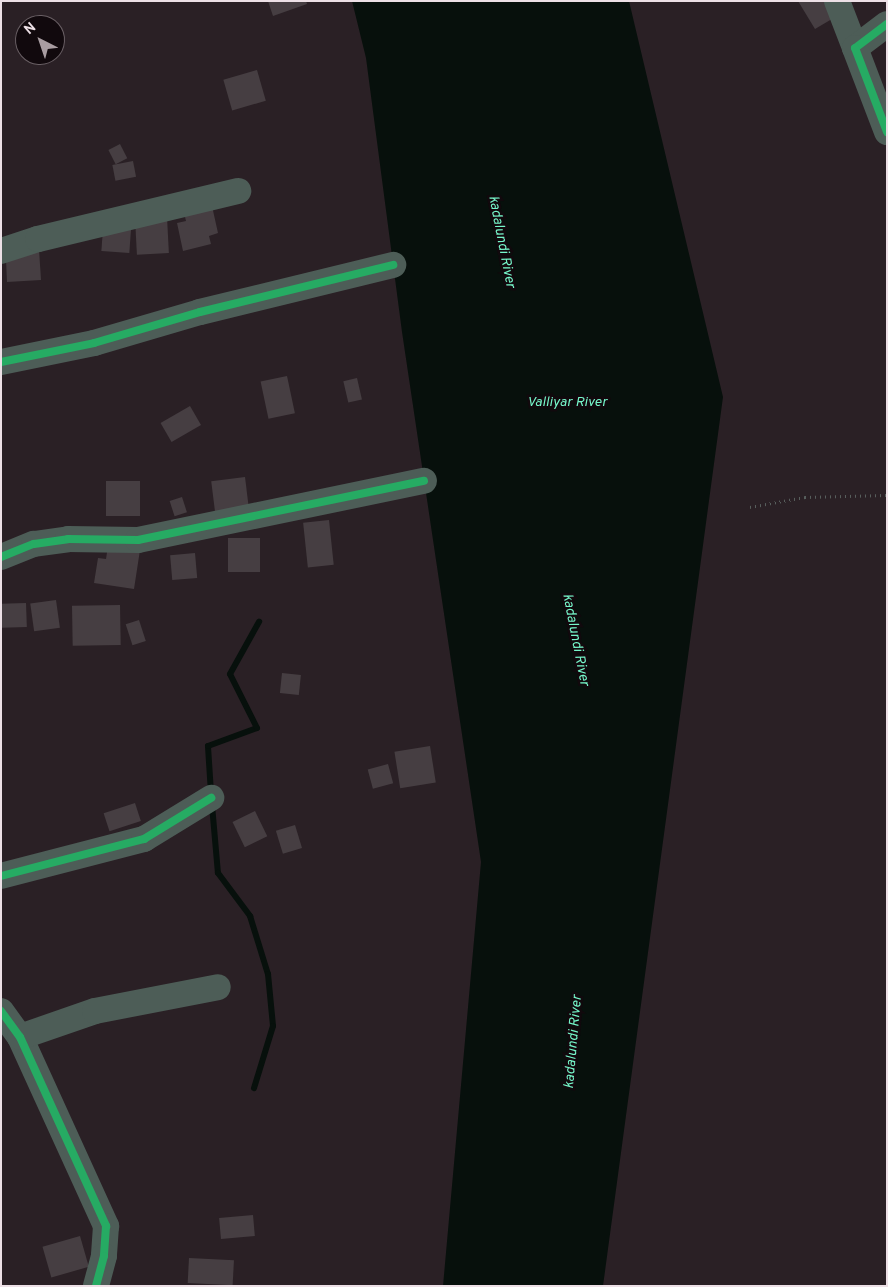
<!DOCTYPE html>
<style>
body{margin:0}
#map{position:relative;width:888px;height:1287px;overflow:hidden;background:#2a2025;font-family:Overpass,sans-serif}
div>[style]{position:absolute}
.water>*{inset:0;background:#07100c}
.stream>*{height:6px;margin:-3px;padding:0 3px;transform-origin:3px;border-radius:3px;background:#07100c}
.building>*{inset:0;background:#463e42;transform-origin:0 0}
.path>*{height:3px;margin-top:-1.5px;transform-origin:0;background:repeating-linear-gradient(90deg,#575e5c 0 1px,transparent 0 5px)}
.minor>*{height:26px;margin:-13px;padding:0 13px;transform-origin:13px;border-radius:13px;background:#4d5d57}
.cycleway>*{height:8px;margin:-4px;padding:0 4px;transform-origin:4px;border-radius:4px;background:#26ab63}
span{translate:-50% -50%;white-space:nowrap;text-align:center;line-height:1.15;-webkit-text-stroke:5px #11090d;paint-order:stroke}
.water-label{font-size:14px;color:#76f6ca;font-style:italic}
.frame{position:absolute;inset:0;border:2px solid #ede0e6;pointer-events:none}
.north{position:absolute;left:15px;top:15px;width:50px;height:50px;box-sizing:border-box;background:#11090d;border:1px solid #695f64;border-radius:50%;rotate:319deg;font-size:14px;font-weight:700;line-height:20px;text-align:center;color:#ede0e6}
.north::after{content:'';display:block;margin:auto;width:18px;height:22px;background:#a99da2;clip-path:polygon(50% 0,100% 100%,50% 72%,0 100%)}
</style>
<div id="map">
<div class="water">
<i style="clip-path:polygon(352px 1px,629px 1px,723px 397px,603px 1286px,443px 1286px,481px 862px,402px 332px,366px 58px)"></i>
</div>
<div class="stream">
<i style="left:211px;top:793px;width:47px;rotate:-93.7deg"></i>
<i style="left:208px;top:746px;width:52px;rotate:-20.2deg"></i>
<i style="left:257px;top:728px;width:60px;rotate:-116.6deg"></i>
<i style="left:230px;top:674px;width:60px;rotate:-60.9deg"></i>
<i style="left:212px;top:805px;width:68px;rotate:85deg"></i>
<i style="left:218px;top:873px;width:54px;rotate:53.3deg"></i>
<i style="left:250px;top:916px;width:61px;rotate:72.8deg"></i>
<i style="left:268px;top:974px;width:52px;rotate:84.5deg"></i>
<i style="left:273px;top:1026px;width:65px;rotate:107deg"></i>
</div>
<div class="building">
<i style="clip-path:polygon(268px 1px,306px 1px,307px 4px,273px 16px)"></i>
<i style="clip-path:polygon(798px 1px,828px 1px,837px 16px,815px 29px)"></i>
<i style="left:257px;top:70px;width:32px;height:35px;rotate:74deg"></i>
<i style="left:120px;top:144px;width:16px;height:13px;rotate:63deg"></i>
<i style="left:133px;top:161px;width:16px;height:21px;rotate:79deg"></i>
<i style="clip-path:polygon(212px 206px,218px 233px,209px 236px,211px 244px,183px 251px,177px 223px,186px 221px,184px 213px)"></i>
<i style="left:167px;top:217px;width:36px;height:32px;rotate:87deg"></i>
<i style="left:103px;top:228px;width:28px;height:23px;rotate:4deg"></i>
<i style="clip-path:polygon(39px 249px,41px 280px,7px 282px,6px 259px)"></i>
<i style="left:287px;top:376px;width:38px;height:27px;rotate:78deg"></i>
<i style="left:357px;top:378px;width:22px;height:14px;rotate:77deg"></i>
<i style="left:190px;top:406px;width:22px;height:34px;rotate:60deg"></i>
<i style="left:245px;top:477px;width:32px;height:34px;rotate:83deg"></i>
<i style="left:106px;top:481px;width:34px;height:35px"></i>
<i style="left:182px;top:497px;width:16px;height:13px;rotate:72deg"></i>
<i style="left:329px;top:520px;width:45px;height:26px;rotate:84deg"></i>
<i style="left:228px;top:538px;width:32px;height:34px"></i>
<i style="clip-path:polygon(108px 546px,140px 550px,134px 589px,94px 583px,98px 558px,106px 559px)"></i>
<i style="left:195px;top:553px;width:25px;height:25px;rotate:85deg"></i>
<i style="left:56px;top:600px;width:28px;height:26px;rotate:82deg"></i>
<i style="left:26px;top:603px;width:24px;height:25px;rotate:88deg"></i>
<i style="left:120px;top:605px;width:40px;height:48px;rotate:89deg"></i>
<i style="left:139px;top:620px;width:22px;height:14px;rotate:72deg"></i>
<i style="left:282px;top:673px;width:19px;height:20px;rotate:6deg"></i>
<i style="left:430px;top:746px;width:37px;height:36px;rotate:81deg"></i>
<i style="left:388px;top:764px;width:20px;height:21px;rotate:75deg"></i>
<i style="left:135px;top:803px;width:19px;height:33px;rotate:72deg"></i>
<i style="left:255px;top:811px;width:28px;height:25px;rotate:64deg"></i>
<i style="left:295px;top:825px;width:24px;height:20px;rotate:73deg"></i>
<i style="left:253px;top:1215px;width:21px;height:34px;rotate:85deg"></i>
<i style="left:80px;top:1236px;width:32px;height:39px;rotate:74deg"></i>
<i style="left:189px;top:1258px;width:45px;height:25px;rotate:3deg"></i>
</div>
<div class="path">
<i style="left:750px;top:507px;width:56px;rotate:-10.3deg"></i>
<i style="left:805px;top:497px;width:82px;rotate:-1.4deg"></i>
</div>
<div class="minor">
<i style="left:837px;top:1px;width:50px;rotate:69deg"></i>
<i style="left:887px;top:24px;width:40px;rotate:143deg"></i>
<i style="left:855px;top:48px;width:90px;rotate:69.1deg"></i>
<i style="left:1px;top:251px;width:39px;rotate:-18deg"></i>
<i style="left:38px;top:239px;width:206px;rotate:-13.5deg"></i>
<i style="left:1px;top:362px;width:95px;rotate:-11.5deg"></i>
<i style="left:94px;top:343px;width:110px;rotate:-16.3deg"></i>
<i style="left:200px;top:312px;width:199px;rotate:-13.7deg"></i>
<i style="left:1px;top:557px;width:35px;rotate:-22deg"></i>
<i style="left:34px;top:544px;width:34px;rotate:-8deg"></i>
<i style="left:68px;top:539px;width:70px;rotate:0.8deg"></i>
<i style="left:138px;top:540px;width:292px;rotate:-11.7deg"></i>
<i style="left:1px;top:876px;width:148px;rotate:-14.5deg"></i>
<i style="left:144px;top:839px;width:79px;rotate:-31.5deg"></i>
<i style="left:1px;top:1011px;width:32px;rotate:54deg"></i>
<i style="left:20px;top:1037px;width:208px;rotate:65.5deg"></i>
<i style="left:106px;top:1226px;width:30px;rotate:94deg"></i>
<i style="left:104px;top:1256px;width:31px;rotate:105deg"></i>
<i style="left:20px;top:1037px;width:79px;rotate:-19.1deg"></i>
<i style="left:95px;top:1011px;width:125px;rotate:-11deg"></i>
</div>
<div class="cycleway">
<i style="left:887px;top:24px;width:40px;rotate:143deg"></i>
<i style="left:855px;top:48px;width:90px;rotate:69.1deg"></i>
<i style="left:1px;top:362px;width:95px;rotate:-11.5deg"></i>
<i style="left:94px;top:343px;width:110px;rotate:-16.3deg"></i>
<i style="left:200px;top:312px;width:199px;rotate:-13.7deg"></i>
<i style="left:1px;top:557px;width:35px;rotate:-22deg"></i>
<i style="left:34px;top:544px;width:34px;rotate:-8deg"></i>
<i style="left:68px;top:539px;width:70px;rotate:0.8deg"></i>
<i style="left:138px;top:540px;width:292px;rotate:-11.7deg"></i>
<i style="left:1px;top:876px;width:148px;rotate:-14.5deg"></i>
<i style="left:144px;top:839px;width:79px;rotate:-31.5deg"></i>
<i style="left:1px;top:1011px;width:32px;rotate:54deg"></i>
<i style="left:20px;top:1037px;width:208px;rotate:65.5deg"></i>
<i style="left:106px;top:1226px;width:30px;rotate:94deg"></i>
<i style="left:104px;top:1256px;width:31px;rotate:105deg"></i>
</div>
<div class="water-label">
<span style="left:501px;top:242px;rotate:79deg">kadalundi River</span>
<span style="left:567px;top:403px">Valliyar River</span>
<span style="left:575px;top:640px;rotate:79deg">kadalundi River</span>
<span style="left:574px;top:1042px;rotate:-85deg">kadalundi River</span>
</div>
<div class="frame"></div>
<div class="north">N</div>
</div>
